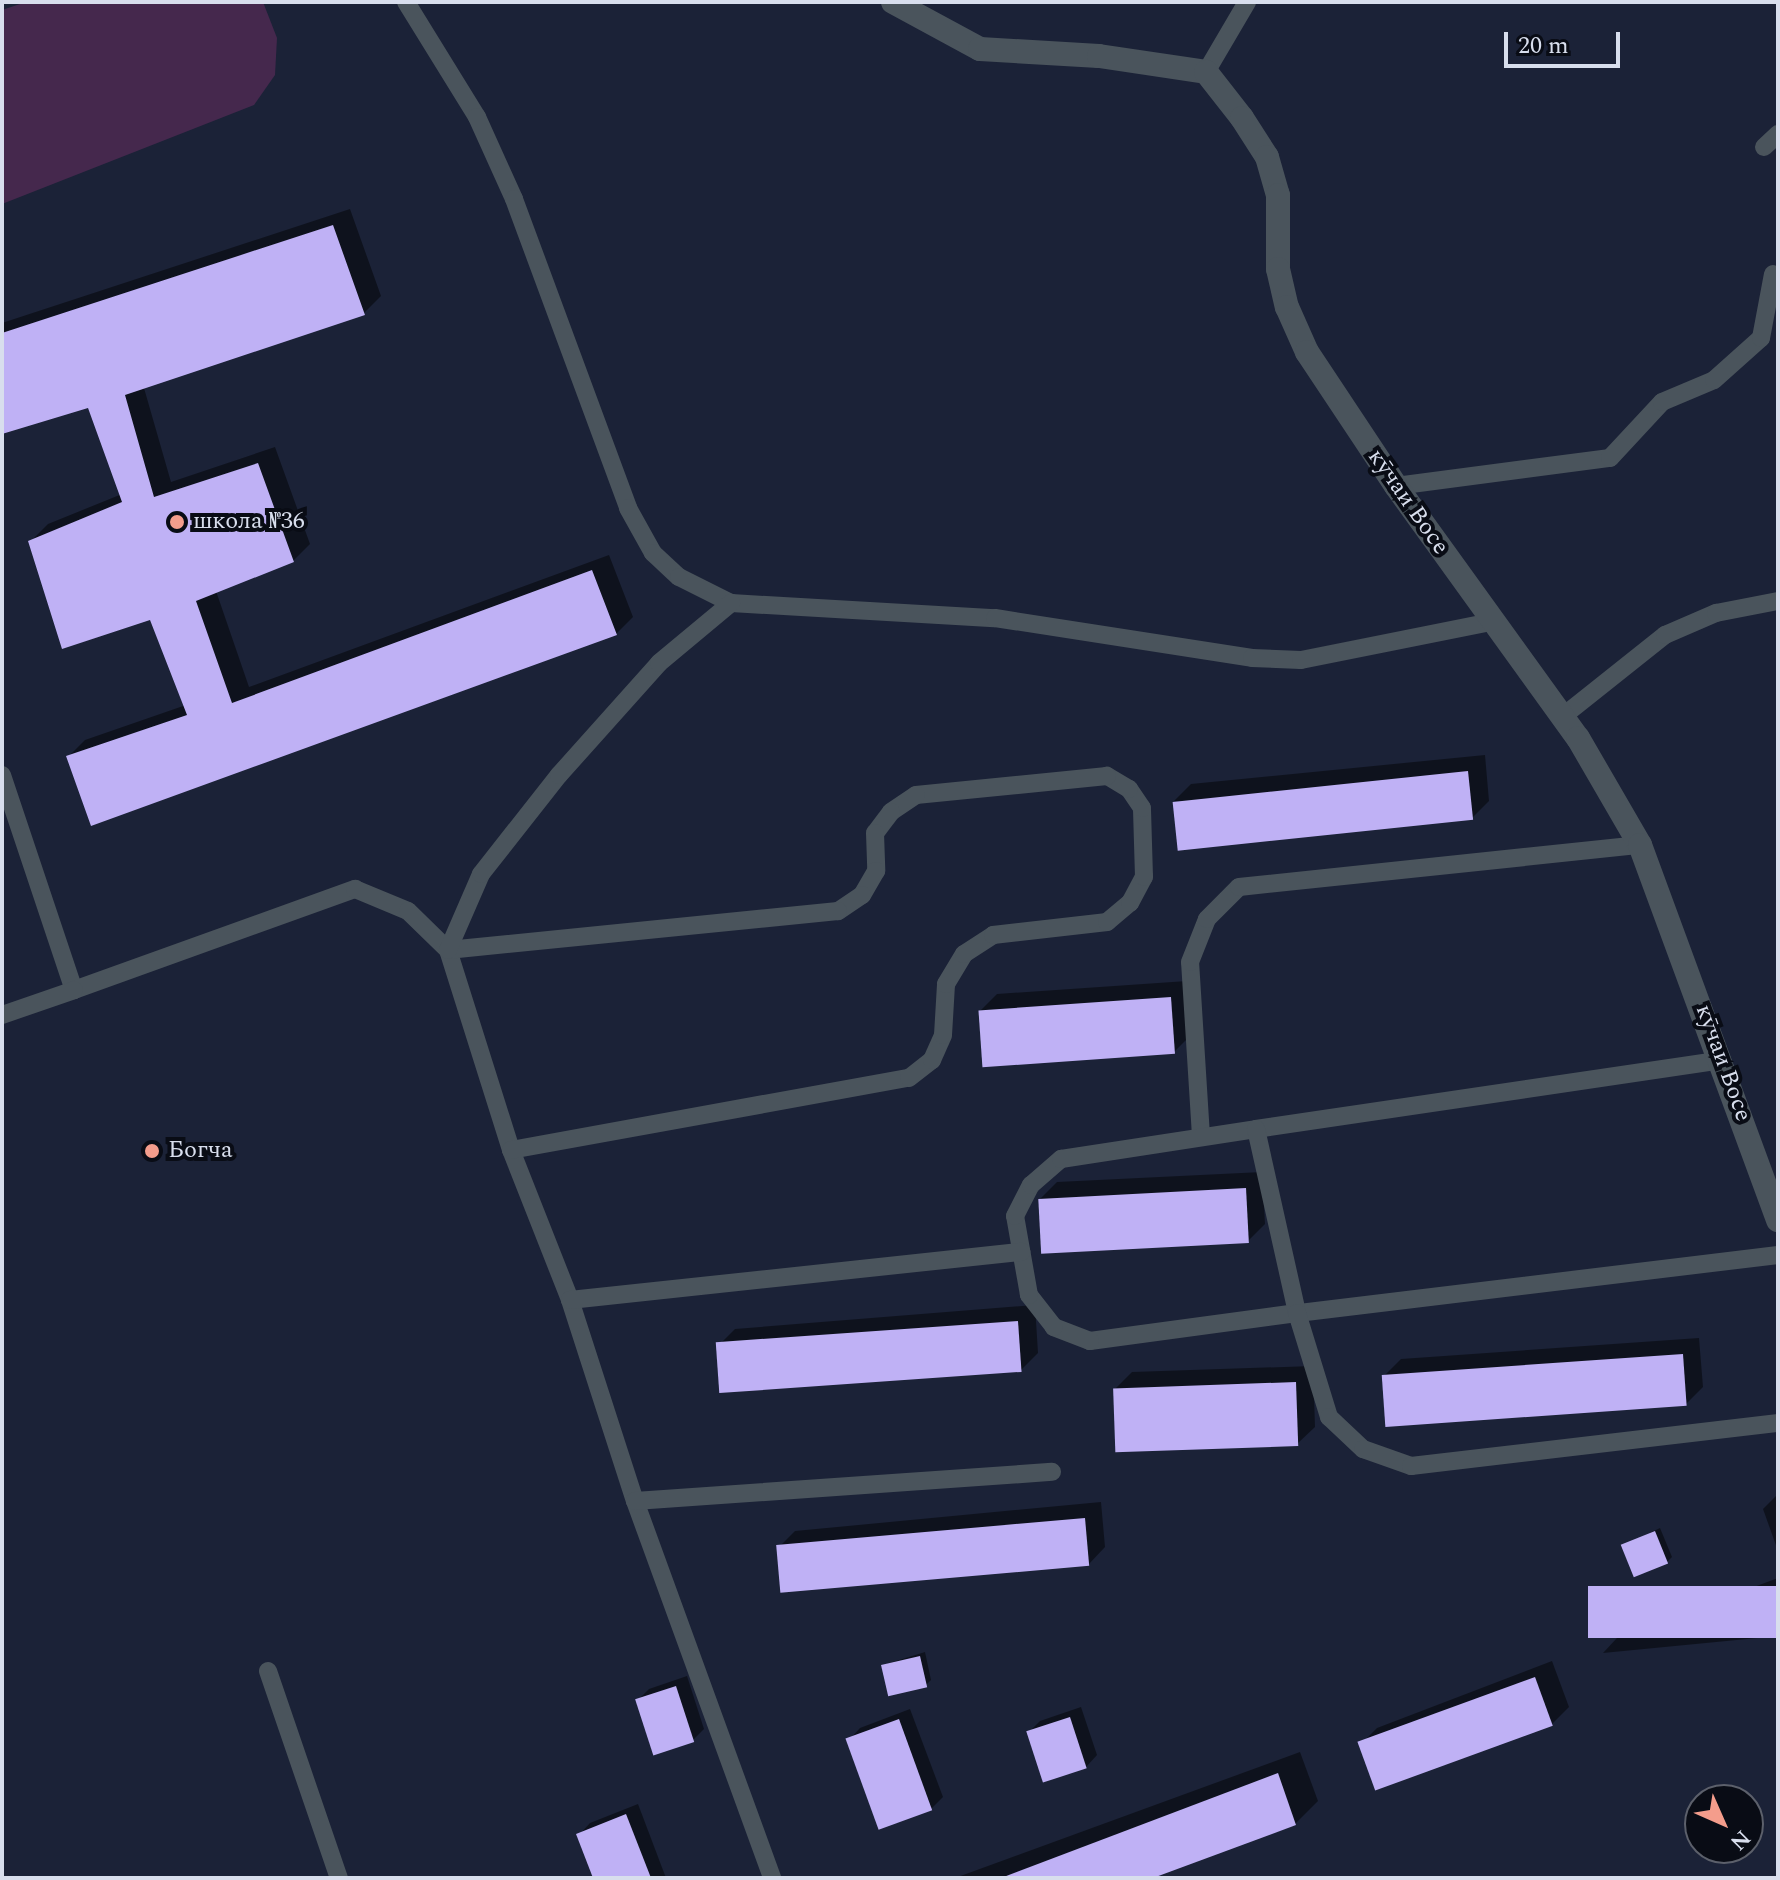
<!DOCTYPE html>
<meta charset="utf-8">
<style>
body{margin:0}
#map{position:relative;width:1780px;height:1880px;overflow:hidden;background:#1b2237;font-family:Spectral,serif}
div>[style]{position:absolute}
.green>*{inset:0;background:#45284d}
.shadow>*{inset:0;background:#0007}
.building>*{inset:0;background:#bfb1f5;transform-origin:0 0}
.lane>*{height:18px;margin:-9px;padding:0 9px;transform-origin:9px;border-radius:9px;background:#4a545c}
.street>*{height:24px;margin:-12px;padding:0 12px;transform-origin:12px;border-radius:12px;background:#4a545c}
.dots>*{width:22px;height:22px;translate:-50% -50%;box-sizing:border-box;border:4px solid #090c15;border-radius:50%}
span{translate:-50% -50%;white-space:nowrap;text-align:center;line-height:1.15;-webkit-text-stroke:8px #090c15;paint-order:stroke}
.street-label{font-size:24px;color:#d8deed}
.poi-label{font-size:24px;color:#d8deed}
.left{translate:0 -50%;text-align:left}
.frame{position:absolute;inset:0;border:4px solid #d8deed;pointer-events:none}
.north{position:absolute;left:1684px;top:1784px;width:80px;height:80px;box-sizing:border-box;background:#090c15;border:2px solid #5c606b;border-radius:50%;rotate:135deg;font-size:22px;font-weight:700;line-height:32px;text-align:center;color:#d8deed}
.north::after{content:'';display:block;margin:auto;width:28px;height:36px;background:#f49d8c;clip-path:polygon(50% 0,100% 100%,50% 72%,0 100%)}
.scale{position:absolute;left:1504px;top:32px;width:116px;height:36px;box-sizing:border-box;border:4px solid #d8deed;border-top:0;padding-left:10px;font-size:24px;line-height:28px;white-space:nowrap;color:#d8deed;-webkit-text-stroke:6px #090c15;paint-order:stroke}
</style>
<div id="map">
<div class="green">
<i style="clip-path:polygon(26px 2px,263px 2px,277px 38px,275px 75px,254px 105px,2px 204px,2px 10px)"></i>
</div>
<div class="shadow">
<i style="clip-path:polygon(350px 209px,381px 296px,364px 313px,144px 388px,171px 482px,275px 447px,310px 544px,293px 561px,216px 591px,249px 687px,609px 555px,633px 617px,616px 634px,68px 757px,85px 740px,186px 705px,151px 618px,31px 541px,48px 524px,122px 494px,89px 406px,2px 431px,2px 323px)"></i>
<i style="clip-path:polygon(1485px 755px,1489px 801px,1472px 818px,1174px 801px,1191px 784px)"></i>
<i style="clip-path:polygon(1187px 981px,1191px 1035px,1174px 1052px,980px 1011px,997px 994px)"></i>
<i style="clip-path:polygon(1262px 1172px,1265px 1224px,1248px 1241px,1040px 1199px,1057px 1182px)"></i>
<i style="clip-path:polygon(1035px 1305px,1038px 1353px,1021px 1370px,718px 1346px,735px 1329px)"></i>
<i style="clip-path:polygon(1699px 1338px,1703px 1387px,1686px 1404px,1384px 1376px,1401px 1359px)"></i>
<i style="clip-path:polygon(1313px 1366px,1315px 1427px,1297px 1444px,1115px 1389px,1132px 1372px)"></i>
<i style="clip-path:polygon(1778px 1494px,1778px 1551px,1763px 1509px)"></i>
<i style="clip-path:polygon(1101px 1502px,1105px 1547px,1088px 1565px,778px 1548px,795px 1531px)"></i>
<i style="clip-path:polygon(1660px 1528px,1672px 1557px,1667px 1562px,1623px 1546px)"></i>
<i style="clip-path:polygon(1778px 1578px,1778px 1636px,1603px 1653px,1617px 1638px)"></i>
<i style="clip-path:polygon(925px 1652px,931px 1680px,926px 1685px,883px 1665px)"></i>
<i style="clip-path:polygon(1552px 1661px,1569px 1707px,1552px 1724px,1360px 1745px,1377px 1728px)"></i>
<i style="clip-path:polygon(687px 1676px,704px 1729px,693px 1740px,638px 1700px,649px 1689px)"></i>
<i style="clip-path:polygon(1081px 1707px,1097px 1755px,1086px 1767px,1029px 1732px,1040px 1721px)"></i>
<i style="clip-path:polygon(910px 1709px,943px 1797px,932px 1808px,849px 1740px,860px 1728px)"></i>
<i style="clip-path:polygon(1300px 1752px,1318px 1801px,1295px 1824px,1147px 1878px,955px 1878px)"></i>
<i style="clip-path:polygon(638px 1804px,666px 1878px,595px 1878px,579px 1835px,590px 1823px)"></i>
</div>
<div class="building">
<i style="clip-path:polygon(333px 225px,365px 315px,125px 395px,154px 497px,258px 463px,294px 562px,196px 601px,232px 703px,592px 570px,617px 635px,91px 826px,66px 756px,187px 715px,150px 620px,62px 649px,28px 541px,122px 502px,88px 408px,2px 434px,2px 333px)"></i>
<i style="left:1468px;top:771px;width:49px;height:297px;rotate:84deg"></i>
<i style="left:1171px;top:997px;width:57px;height:193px;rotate:86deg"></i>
<i style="left:1246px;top:1188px;width:55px;height:208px;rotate:87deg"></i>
<i style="left:1018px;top:1321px;width:51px;height:303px;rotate:86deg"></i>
<i style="left:1683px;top:1354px;width:52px;height:302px;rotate:86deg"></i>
<i style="left:1296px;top:1382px;width:64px;height:183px;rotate:88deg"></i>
<i style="left:1085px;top:1518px;width:48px;height:310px;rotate:85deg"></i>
<i style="left:1655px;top:1531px;width:35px;height:37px;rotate:68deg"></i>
<i style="left:1778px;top:1586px;width:52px;height:190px;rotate:90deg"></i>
<i style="left:920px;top:1656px;width:32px;height:40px;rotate:77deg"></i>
<i style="left:1535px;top:1677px;width:52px;height:189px;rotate:70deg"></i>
<i style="left:676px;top:1686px;width:59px;height:43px;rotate:72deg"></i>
<i style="left:1070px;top:1717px;width:54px;height:46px;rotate:72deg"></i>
<i style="left:899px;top:1719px;width:97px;height:57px;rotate:70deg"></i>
<i style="clip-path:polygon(1278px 1773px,1296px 1825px,1153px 1878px,1001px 1878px)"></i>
<i style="clip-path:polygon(626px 1814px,651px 1878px,593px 1878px,576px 1834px)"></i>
</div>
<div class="lane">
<i style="left:406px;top:2px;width:135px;rotate:58.3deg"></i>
<i style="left:477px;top:117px;width:90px;rotate:65.7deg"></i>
<i style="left:514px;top:199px;width:329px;rotate:69.7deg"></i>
<i style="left:628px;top:508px;width:51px;rotate:60.9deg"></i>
<i style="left:653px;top:553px;width:35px;rotate:43deg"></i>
<i style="left:679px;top:577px;width:58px;rotate:26.6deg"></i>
<i style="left:731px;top:603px;width:264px;rotate:3.3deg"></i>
<i style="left:995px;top:618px;width:260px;rotate:8.8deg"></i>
<i style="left:1252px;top:658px;width:49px;rotate:2.3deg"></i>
<i style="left:1301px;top:660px;width:195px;rotate:-11.3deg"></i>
<i style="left:1206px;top:72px;width:81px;rotate:-59.6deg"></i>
<i style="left:1764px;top:147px;width:19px;rotate:-43deg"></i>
<i style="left:1396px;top:486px;width:216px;rotate:-7.5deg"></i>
<i style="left:1610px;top:458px;width:76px;rotate:-47.1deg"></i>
<i style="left:1662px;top:402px;width:56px;rotate:-22.9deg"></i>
<i style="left:1714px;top:380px;width:63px;rotate:-41.8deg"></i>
<i style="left:1761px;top:338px;width:65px;rotate:-79.4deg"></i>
<i style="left:1562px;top:717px;width:132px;rotate:-38.5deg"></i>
<i style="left:1665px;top:635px;width:56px;rotate:-23.3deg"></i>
<i style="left:1716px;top:613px;width:63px;rotate:-11deg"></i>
<i style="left:2px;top:775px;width:227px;rotate:71.5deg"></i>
<i style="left:74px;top:990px;width:299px;rotate:-19.8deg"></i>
<i style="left:355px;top:889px;width:57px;rotate:22.5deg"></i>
<i style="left:408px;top:911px;width:56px;rotate:44.3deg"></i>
<i style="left:448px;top:950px;width:210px;rotate:72.5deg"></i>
<i style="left:511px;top:1150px;width:161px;rotate:68.5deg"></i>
<i style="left:570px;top:1300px;width:211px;rotate:72.1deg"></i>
<i style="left:635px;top:1501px;width:401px;rotate:70deg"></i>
<i style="left:2px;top:1015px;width:76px;rotate:-19.1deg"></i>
<i style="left:1256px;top:1129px;width:471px;rotate:-8.4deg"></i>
<i style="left:1201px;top:1136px;width:174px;rotate:-93.6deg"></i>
<i style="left:1190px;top:962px;width:46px;rotate:-68.4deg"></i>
<i style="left:1207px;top:919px;width:45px;rotate:-45deg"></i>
<i style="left:1239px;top:887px;width:403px;rotate:-6deg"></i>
<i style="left:511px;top:1150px;width:404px;rotate:-10.3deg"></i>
<i style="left:909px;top:1078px;width:29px;rotate:-38deg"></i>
<i style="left:932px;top:1060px;width:27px;rotate:-66deg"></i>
<i style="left:943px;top:1035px;width:51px;rotate:-86.6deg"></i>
<i style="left:946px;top:984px;width:35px;rotate:-59deg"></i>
<i style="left:964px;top:954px;width:35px;rotate:-33deg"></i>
<i style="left:993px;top:935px;width:115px;rotate:-6.5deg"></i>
<i style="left:1107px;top:922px;width:30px;rotate:-40deg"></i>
<i style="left:1130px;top:903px;width:30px;rotate:-62deg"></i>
<i style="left:1144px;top:877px;width:69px;rotate:-91.7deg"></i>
<i style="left:1142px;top:808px;width:23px;rotate:-124deg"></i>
<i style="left:1129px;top:789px;width:26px;rotate:-149deg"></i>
<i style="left:1107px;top:776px;width:192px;rotate:174.3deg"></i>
<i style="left:916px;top:795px;width:30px;rotate:146deg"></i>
<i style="left:891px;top:812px;width:26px;rotate:127deg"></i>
<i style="left:875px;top:833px;width:38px;rotate:88deg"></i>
<i style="left:876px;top:871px;width:28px;rotate:120deg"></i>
<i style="left:862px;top:895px;width:29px;rotate:146deg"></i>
<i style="left:838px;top:911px;width:392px;rotate:174.3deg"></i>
<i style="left:448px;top:950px;width:83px;rotate:-66.5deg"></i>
<i style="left:481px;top:874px;width:126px;rotate:-51.8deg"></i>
<i style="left:559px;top:775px;width:150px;rotate:-48.2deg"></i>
<i style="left:659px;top:663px;width:94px;rotate:-39.8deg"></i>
<i style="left:1778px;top:1255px;width:484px;rotate:173.1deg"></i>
<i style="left:1297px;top:1313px;width:209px;rotate:172.3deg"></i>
<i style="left:1090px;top:1341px;width:39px;rotate:-159deg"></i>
<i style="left:1054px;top:1327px;width:41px;rotate:-128deg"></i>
<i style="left:1029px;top:1295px;width:80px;rotate:-100deg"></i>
<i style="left:1015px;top:1216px;width:35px;rotate:-63deg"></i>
<i style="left:1031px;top:1185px;width:40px;rotate:-41deg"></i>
<i style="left:1061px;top:1159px;width:197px;rotate:-8.7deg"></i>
<i style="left:1256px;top:1129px;width:189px;rotate:77.4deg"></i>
<i style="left:1297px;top:1313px;width:109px;rotate:72.9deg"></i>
<i style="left:1329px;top:1417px;width:47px;rotate:43.3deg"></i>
<i style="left:1363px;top:1449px;width:51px;rotate:19.5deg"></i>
<i style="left:1411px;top:1466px;width:370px;rotate:-6.7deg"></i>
<i style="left:570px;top:1300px;width:454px;rotate:-6.1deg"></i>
<i style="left:635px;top:1501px;width:418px;rotate:-4deg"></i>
<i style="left:268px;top:1671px;width:219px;rotate:71.1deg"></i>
</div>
<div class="street">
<i style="left:893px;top:2px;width:99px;rotate:28.4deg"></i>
<i style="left:980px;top:49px;width:119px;rotate:3.4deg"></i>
<i style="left:1099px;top:56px;width:108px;rotate:8.5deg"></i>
<i style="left:1206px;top:72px;width:58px;rotate:52deg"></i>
<i style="left:1242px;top:118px;width:46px;rotate:57.3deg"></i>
<i style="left:1267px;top:157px;width:40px;rotate:74deg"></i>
<i style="left:1278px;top:195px;width:74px;rotate:90deg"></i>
<i style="left:1278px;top:269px;width:39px;rotate:77deg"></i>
<i style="left:1287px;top:307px;width:49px;rotate:66deg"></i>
<i style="left:1307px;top:352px;width:161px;rotate:56.4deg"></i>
<i style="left:1396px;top:486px;width:311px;rotate:54.2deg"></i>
<i style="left:1578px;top:738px;width:124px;rotate:59.9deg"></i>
<i style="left:1640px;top:845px;width:400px;rotate:69.8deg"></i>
</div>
<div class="dots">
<i style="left:177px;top:522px;background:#f49d8c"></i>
<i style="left:152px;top:1151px;background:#f49d8c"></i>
</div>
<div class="street-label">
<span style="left:1408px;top:502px;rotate:55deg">кӯчаи Восе</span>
<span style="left:1723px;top:1063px;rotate:70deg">кӯчаи Восе</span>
</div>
<div class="poi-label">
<span class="left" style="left:193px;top:522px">школа №36</span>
<span class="left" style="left:168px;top:1151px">Богча</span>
</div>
<div class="frame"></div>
<div class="north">N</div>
<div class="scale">20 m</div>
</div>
